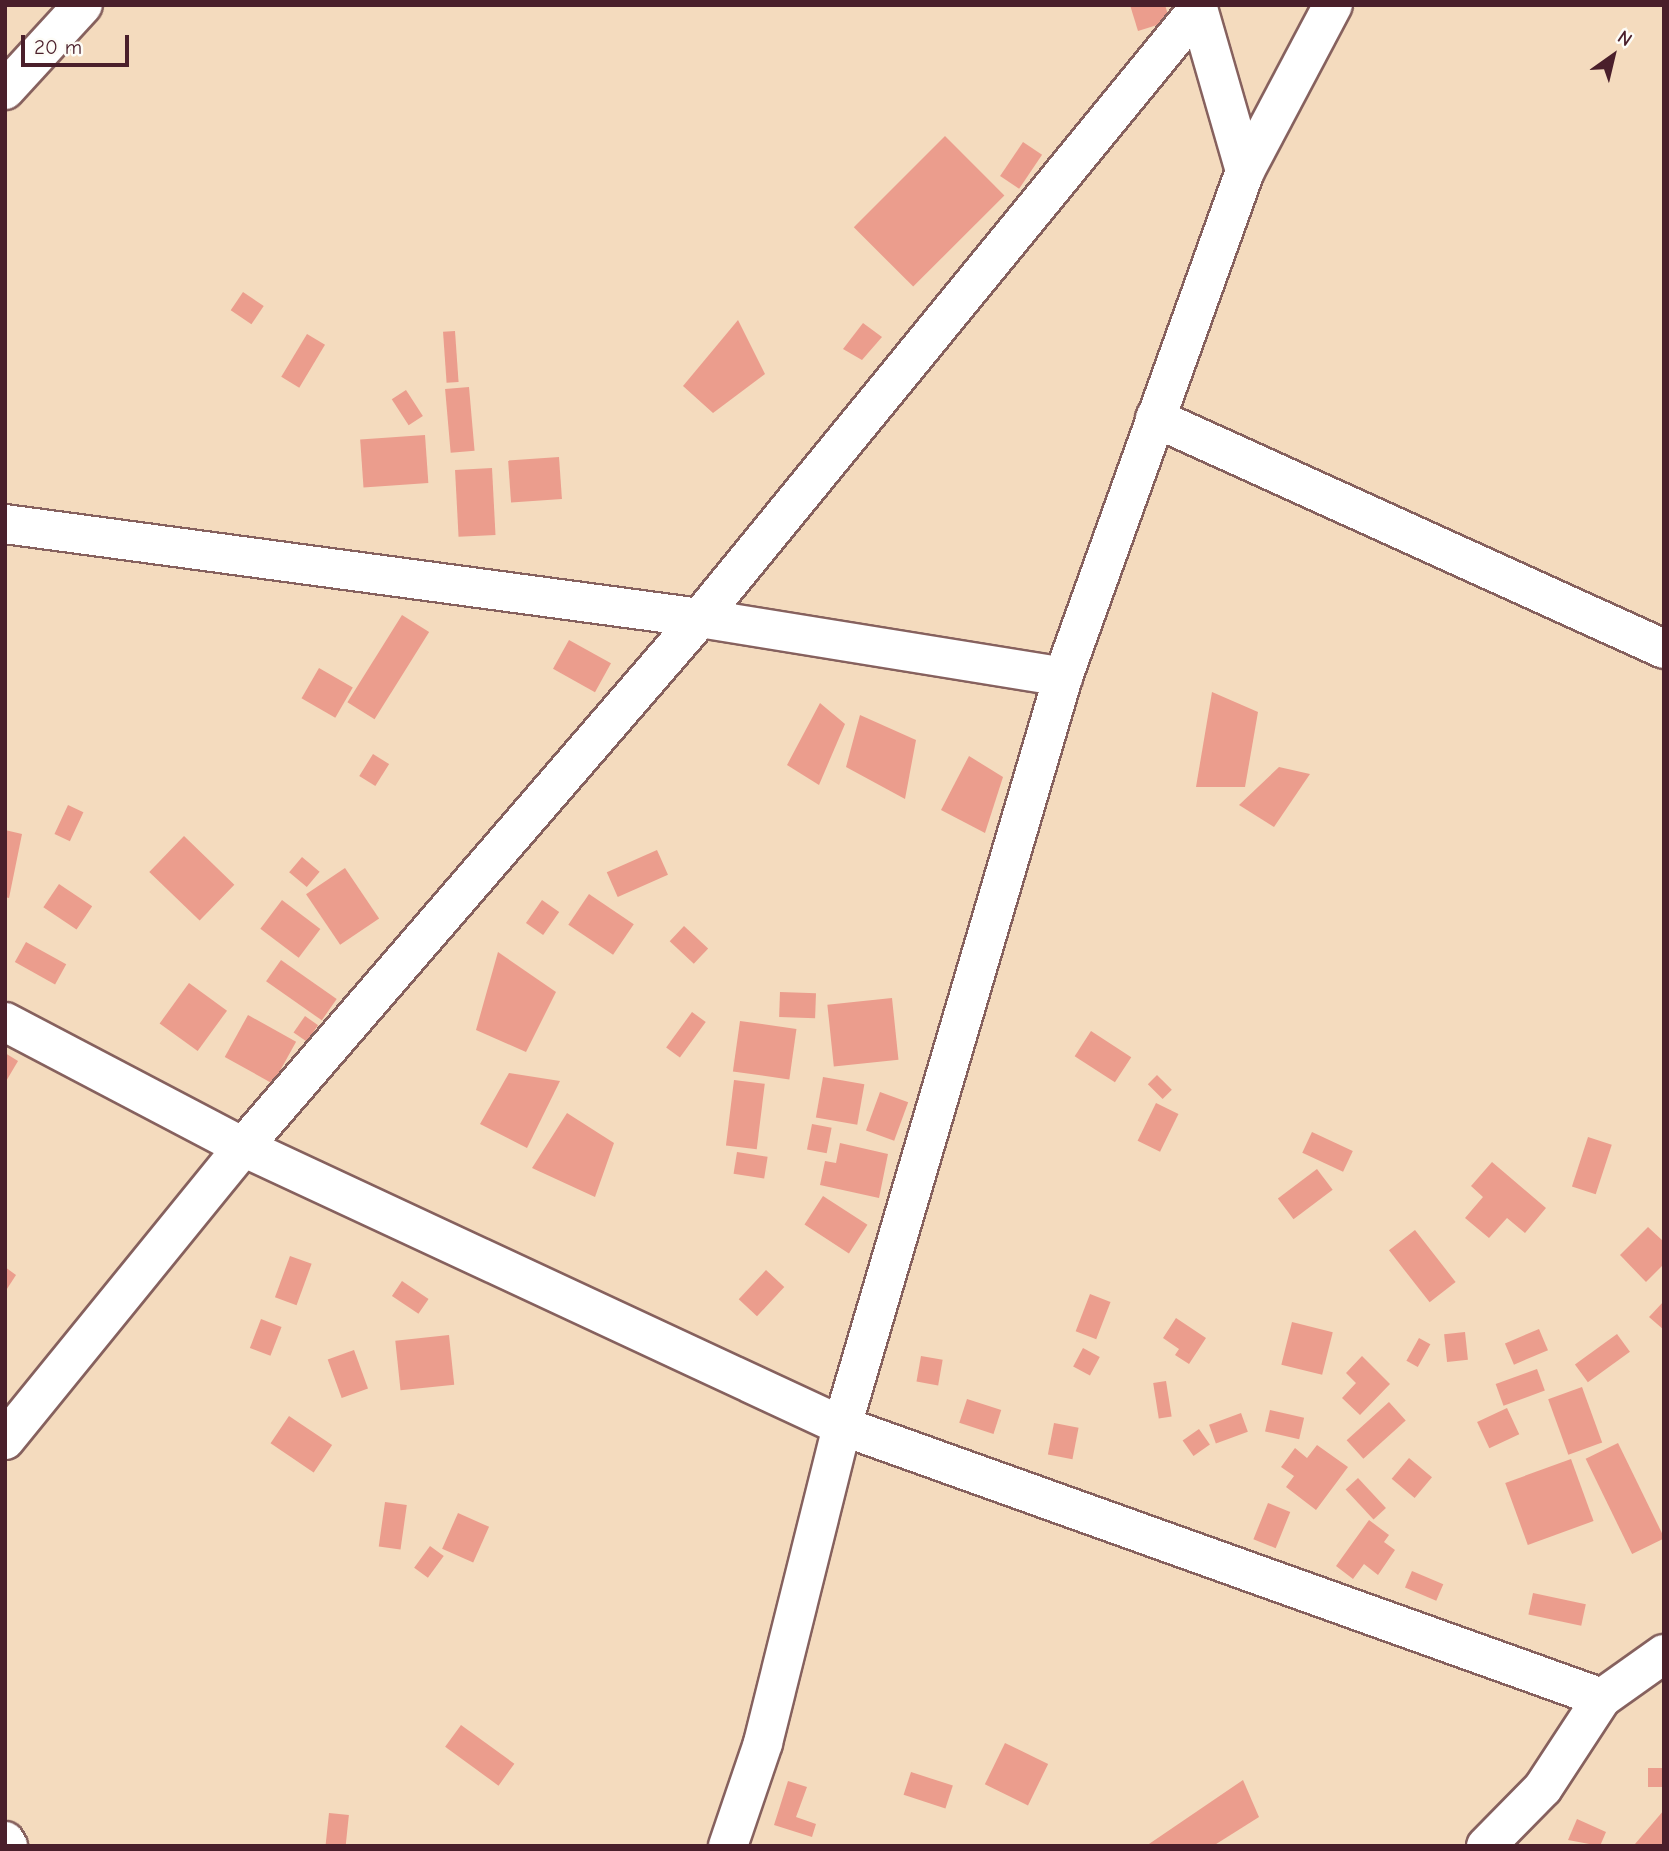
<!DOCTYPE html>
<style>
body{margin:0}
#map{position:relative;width:1669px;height:1851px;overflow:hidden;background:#f4dbbe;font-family:"Comic Neue",sans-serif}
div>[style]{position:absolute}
.building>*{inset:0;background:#eb9d8d;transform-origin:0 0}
.roads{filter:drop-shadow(2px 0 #86615e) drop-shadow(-2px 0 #86615e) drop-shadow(0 2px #86615e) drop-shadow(0 -2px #86615e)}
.minor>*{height:38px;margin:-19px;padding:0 19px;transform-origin:19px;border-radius:19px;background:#fff}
span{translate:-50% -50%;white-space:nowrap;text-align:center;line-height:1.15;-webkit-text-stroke:7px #fdfcf7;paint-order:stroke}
.frame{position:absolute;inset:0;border:7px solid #4a1f2b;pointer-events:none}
.north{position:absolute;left:1578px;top:21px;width:70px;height:70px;-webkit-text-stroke:5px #fdfcf7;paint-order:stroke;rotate:34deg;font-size:19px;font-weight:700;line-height:28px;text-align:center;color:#4a1f2b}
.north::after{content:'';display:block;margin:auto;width:24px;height:32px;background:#4a1f2b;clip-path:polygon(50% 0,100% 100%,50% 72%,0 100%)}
.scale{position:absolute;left:21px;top:35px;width:108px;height:32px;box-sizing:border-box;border:4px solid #4a1f2b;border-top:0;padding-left:9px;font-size:21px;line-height:24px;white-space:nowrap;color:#4a1f2b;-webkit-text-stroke:5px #fdfcf7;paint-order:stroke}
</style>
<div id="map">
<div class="building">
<i style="clip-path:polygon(1130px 5px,1165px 5px,1170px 21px,1138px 31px)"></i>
<i style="left:945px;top:136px;width:84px;height:129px;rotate:45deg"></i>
<i style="left:1023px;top:142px;width:23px;height:41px;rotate:34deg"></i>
<i style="left:243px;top:292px;width:25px;height:22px;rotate:34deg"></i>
<i style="clip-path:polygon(738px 320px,765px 374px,713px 413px,683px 386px)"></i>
<i style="clip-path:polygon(863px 323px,882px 337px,862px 360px,843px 349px)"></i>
<i style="left:455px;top:331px;width:51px;height:12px;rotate:86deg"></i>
<i style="left:307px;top:334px;width:21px;height:50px;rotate:31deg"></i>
<i style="left:469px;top:387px;width:64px;height:24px;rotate:85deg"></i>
<i style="left:406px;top:390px;width:31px;height:17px;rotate:57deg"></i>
<i style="left:425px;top:435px;width:48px;height:65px;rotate:86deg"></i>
<i style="left:559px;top:457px;width:42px;height:51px;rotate:86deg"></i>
<i style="left:492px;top:468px;width:67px;height:37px;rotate:87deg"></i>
<i style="left:402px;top:615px;width:32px;height:103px;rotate:32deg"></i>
<i style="left:569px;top:640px;width:48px;height:33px;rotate:29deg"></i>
<i style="left:319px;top:668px;width:39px;height:35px;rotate:30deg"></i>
<i style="clip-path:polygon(1212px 692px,1258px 712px,1245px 787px,1196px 787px)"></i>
<i style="clip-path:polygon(820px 703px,845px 724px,819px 785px,787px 765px)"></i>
<i style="clip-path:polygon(860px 715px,916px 740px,905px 799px,846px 767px)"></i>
<i style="left:373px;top:754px;width:19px;height:26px;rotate:32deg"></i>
<i style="clip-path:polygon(969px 756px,1003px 777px,985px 833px,941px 810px)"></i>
<i style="clip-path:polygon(1279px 767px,1310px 774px,1274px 827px,1239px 805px)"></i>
<i style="left:68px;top:805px;width:17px;height:32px;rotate:25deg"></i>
<i style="clip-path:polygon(5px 830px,22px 834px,9px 898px,5px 897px)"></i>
<i style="left:184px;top:836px;width:70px;height:50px;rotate:44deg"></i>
<i style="left:657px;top:850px;width:27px;height:55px;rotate:66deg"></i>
<i style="left:302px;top:857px;width:23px;height:20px;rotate:40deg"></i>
<i style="left:345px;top:868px;width:61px;height:47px;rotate:56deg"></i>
<i style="left:59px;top:884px;width:40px;height:28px;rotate:34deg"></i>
<i style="left:589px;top:894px;width:54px;height:37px;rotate:34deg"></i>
<i style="left:282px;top:900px;width:48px;height:36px;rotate:37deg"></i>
<i style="left:542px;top:900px;width:21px;height:28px;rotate:35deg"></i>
<i style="left:684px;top:926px;width:33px;height:21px;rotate:43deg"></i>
<i style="left:26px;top:942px;width:46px;height:23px;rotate:29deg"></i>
<i style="clip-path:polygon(498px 952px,556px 992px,526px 1052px,476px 1030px)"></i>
<i style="left:281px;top:960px;width:68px;height:26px;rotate:35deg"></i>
<i style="left:189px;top:983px;width:47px;height:50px;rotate:36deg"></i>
<i style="left:780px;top:992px;width:36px;height:25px;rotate:2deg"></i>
<i style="left:892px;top:998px;width:62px;height:65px;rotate:84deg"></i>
<i style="left:692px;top:1012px;width:17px;height:44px;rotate:36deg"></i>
<i style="left:248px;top:1015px;width:55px;height:48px;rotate:29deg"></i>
<i style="left:305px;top:1016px;width:16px;height:20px;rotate:35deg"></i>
<i style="left:740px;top:1021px;width:57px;height:51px;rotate:8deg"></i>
<i style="left:1091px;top:1031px;width:48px;height:30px;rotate:33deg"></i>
<i style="clip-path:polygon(5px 1053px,18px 1061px,5px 1083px)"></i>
<i style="clip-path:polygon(509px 1073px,560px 1081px,527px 1148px,480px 1124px)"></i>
<i style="left:1157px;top:1075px;width:21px;height:13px;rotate:45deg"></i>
<i style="left:823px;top:1077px;width:42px;height:41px;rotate:10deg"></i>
<i style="left:734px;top:1080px;width:31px;height:66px;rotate:7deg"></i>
<i style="left:880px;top:1092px;width:30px;height:41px;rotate:20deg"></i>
<i style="left:1156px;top:1103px;width:25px;height:42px;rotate:26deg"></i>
<i style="clip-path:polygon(567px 1113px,614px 1143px,595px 1197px,532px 1168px)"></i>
<i style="left:812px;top:1124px;width:20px;height:26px;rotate:11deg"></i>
<i style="left:1312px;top:1132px;width:45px;height:23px;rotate:25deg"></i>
<i style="left:1588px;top:1137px;width:25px;height:52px;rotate:18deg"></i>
<i style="clip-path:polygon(840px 1143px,888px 1154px,879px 1198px,820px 1185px,825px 1161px,836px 1163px)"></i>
<i style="left:737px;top:1152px;width:31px;height:22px;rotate:9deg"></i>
<i style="clip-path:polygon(1492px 1162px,1546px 1208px,1525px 1233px,1507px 1218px,1489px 1238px,1465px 1218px,1483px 1197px,1471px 1186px)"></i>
<i style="left:1317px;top:1169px;width:26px;height:49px;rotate:53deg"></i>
<i style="left:823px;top:1196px;width:53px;height:34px;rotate:33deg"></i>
<i style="clip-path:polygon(1648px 1227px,1664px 1242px,1664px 1264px,1646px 1282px,1620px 1255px)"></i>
<i style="left:1415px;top:1230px;width:66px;height:33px;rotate:52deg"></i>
<i style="left:290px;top:1256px;width:23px;height:44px;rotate:20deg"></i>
<i style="clip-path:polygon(5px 1267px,16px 1275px,5px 1292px)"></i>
<i style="left:766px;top:1270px;width:25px;height:40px;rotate:43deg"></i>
<i style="left:402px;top:1281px;width:32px;height:18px;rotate:34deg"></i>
<i style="left:1090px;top:1294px;width:22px;height:40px;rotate:21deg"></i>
<i style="clip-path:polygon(1664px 1301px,1664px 1330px,1649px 1317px)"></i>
<i style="clip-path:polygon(1176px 1318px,1206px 1338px,1189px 1364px,1175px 1355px,1179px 1349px,1163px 1338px)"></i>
<i style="left:261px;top:1319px;width:22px;height:31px;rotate:21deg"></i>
<i style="left:1292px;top:1322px;width:42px;height:44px;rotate:14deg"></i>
<i style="left:1539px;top:1329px;width:23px;height:37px;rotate:67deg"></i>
<i style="left:1465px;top:1332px;width:28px;height:21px;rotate:84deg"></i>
<i style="left:1617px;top:1334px;width:22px;height:52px;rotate:54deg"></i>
<i style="left:449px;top:1335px;width:50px;height:54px;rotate:84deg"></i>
<i style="left:1419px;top:1338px;width:13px;height:26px;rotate:29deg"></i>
<i style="left:1083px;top:1348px;width:19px;height:21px;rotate:28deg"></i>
<i style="left:354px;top:1350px;width:41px;height:28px;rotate:70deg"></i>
<i style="left:921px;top:1356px;width:22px;height:26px;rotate:10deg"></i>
<i style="clip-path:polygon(1362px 1356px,1390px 1384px,1360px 1415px,1342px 1398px,1356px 1383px,1346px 1373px)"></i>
<i style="left:1537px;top:1369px;width:23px;height:44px;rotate:70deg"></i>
<i style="left:1166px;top:1381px;width:36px;height:13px;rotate:81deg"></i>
<i style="left:1582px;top:1387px;width:59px;height:36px;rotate:70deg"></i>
<i style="left:967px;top:1399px;width:36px;height:25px;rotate:18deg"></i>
<i style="left:1389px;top:1402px;width:25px;height:57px;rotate:48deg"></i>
<i style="left:1507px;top:1408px;width:29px;height:33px;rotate:65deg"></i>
<i style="left:1270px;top:1410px;width:35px;height:22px;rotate:13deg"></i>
<i style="left:1241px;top:1413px;width:20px;height:34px;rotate:70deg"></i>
<i style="left:289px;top:1416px;width:52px;height:33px;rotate:34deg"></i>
<i style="left:1054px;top:1423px;width:25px;height:32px;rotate:11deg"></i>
<i style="left:1199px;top:1429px;width:19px;height:20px;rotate:55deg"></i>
<i style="left:1618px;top:1443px;width:106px;height:36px;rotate:64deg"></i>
<i style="clip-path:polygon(1317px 1445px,1348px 1467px,1316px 1510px,1286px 1487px,1294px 1476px,1281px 1467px,1295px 1448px,1307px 1458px)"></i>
<i style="left:1409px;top:1458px;width:30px;height:27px;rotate:40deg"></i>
<i style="left:1571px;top:1459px;width:66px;height:70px;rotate:70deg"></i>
<i style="left:1358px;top:1478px;width:41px;height:17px;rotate:47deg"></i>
<i style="left:385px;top:1502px;width:22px;height:45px;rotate:8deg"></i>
<i style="left:1268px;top:1503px;width:24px;height:39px;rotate:22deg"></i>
<i style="left:458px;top:1513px;width:34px;height:39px;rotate:24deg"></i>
<i style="clip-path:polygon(1369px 1520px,1389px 1535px,1384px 1542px,1395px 1550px,1378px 1575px,1364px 1564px,1353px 1579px,1336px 1566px)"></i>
<i style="left:430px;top:1546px;width:17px;height:27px;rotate:36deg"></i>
<i style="left:1412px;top:1571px;width:34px;height:18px;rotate:23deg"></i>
<i style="left:1533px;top:1593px;width:54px;height:22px;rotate:12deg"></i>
<i style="left:461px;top:1725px;width:66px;height:27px;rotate:36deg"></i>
<i style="left:1005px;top:1743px;width:48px;height:46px;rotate:26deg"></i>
<i style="left:1648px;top:1768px;width:16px;height:19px"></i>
<i style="left:911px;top:1772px;width:44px;height:24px;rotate:18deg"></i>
<i style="clip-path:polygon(1243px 1780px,1259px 1817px,1213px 1846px,1146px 1846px)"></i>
<i style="clip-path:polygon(788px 1781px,807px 1787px,796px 1817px,816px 1824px,812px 1837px,774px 1825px)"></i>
<i style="clip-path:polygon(1664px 1810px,1664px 1846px,1637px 1846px,1635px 1844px)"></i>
<i style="left:329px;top:1813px;width:20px;height:33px;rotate:6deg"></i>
<i style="clip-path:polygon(1577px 1819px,1606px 1832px,1600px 1846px,1568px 1840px)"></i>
</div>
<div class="roads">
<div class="minor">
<i style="left:5px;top:90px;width:115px;rotate:-47.5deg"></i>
<i style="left:1245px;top:171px;width:188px;rotate:-62.1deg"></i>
<i style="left:1155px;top:418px;width:559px;rotate:24.41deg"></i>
<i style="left:5px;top:524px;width:701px;rotate:7.7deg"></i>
<i style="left:700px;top:618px;width:368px;rotate:9.2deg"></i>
<i style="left:5px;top:1022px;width:269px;rotate:27.7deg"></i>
<i style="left:243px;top:1147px;width:661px;rotate:24.97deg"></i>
<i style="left:842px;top:1426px;width:807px;rotate:19.69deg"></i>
<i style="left:5px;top:1440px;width:377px;rotate:-50.9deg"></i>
<i style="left:243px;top:1147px;width:699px;rotate:-49.18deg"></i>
<i style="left:700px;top:618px;width:787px;rotate:-50.73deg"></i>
<i style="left:5px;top:1841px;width:6px;rotate:59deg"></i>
<i style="left:728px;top:1846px;width:109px;rotate:-71.2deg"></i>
<i style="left:763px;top:1743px;width:327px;rotate:-76deg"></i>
<i style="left:842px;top:1426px;width:781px;rotate:-73.56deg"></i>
<i style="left:1063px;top:677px;width:538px;rotate:-70.22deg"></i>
<i style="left:1245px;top:171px;width:173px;rotate:-106.1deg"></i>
<i style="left:1486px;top:1846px;width:81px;rotate:-45.5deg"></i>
<i style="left:1543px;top:1788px;width:108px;rotate:-56.8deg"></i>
<i style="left:1602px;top:1698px;width:76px;rotate:-35.4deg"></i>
</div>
</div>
<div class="frame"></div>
<div class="north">N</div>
<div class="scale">20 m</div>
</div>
